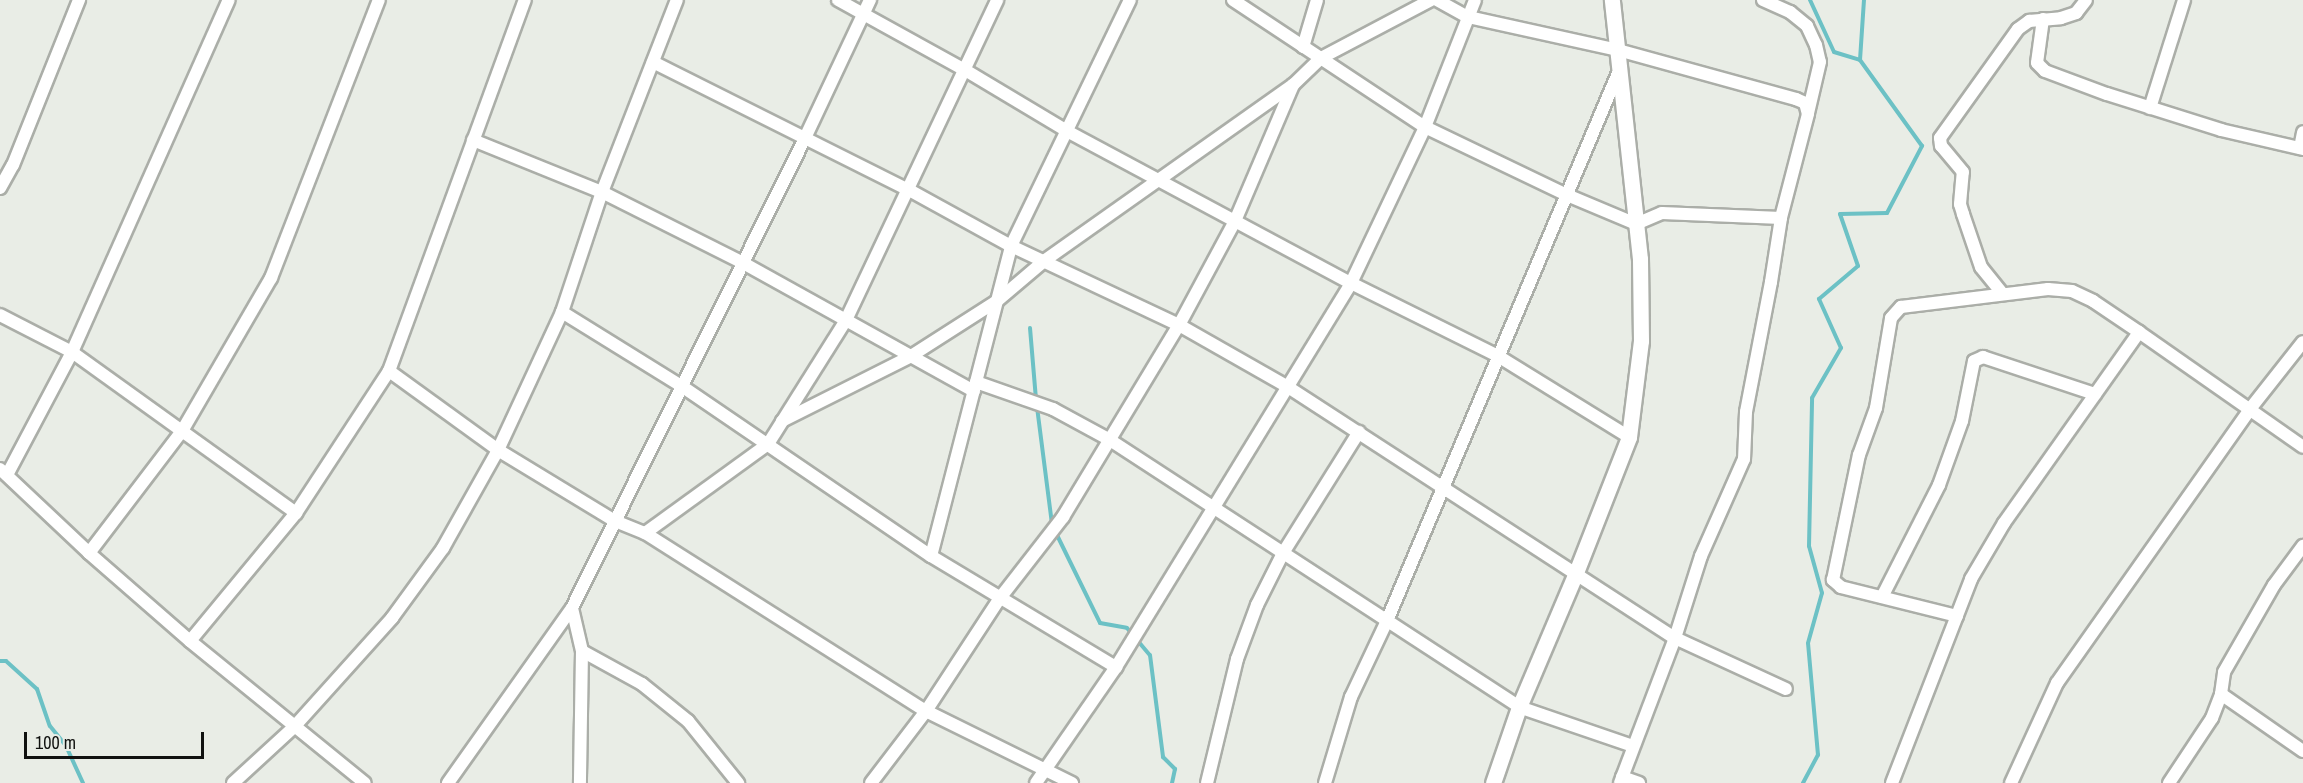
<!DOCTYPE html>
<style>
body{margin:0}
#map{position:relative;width:2303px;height:783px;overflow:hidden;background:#e9ede6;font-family:"Archivo Narrow",sans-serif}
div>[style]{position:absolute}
.stream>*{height:4px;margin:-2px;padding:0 2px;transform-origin:2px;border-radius:2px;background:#6cc1c5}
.roads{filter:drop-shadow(2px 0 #abaea8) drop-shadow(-2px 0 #abaea8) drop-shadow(0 2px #abaea8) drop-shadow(0 -2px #abaea8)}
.minor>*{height:12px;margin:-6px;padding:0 6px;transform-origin:6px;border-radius:6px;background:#fff}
.tertiary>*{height:15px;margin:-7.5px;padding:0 7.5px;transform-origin:7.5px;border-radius:7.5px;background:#fff}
span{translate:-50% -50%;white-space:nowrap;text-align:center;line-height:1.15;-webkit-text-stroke:4.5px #e9ede6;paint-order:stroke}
.scale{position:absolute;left:24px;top:732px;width:180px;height:27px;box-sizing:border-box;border:3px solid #111210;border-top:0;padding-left:8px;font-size:18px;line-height:21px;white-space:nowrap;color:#111210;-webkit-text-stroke:4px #e9ede6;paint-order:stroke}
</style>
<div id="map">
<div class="stream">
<i style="left:1810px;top:0;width:57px;rotate:65.2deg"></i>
<i style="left:1834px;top:52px;width:27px;rotate:17deg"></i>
<i style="left:1030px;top:328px;width:71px;rotate:85.2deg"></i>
<i style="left:1037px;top:407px;width:118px;rotate:82.7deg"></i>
<i style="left:1055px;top:531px;width:102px;rotate:63.9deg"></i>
<i style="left:1100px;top:623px;width:27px;rotate:10deg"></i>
<i style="left:1127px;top:628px;width:35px;rotate:50deg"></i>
<i style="left:1150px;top:655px;width:103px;rotate:82.7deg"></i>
<i style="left:1163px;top:757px;width:17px;rotate:45deg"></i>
<i style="left:1175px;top:769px;width:14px;rotate:102deg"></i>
<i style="left:0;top:661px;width:6px"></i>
<i style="left:6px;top:661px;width:42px;rotate:42.1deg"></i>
<i style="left:37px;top:689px;width:39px;rotate:71deg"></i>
<i style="left:50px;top:726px;width:26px;rotate:51deg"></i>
<i style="left:66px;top:746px;width:41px;rotate:65.3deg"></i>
<i style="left:1803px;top:783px;width:32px;rotate:-62deg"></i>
<i style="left:1818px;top:755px;width:112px;rotate:-95.1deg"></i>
<i style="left:1808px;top:643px;width:52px;rotate:-74.4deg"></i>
<i style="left:1822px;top:593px;width:49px;rotate:-105.5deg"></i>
<i style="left:1809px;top:546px;width:148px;rotate:-88.8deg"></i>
<i style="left:1812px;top:398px;width:58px;rotate:-59.9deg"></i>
<i style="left:1841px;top:348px;width:54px;rotate:-114.2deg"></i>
<i style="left:1819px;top:299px;width:51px;rotate:-40.2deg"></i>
<i style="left:1858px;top:266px;width:55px;rotate:-109.1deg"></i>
<i style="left:1840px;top:214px;width:47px;rotate:-1.2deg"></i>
<i style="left:1887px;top:213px;width:76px;rotate:-62.4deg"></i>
<i style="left:1922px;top:146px;width:106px;rotate:-125.8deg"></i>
<i style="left:1860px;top:60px;width:60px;rotate:-86.2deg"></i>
</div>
<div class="roads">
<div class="minor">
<i style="left:838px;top:0;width:145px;rotate:28.9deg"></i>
<i style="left:965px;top:70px;width:119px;rotate:30.9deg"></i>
<i style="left:1067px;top:131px;width:322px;rotate:28.2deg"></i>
<i style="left:1351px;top:283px;width:164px;rotate:26.4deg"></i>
<i style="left:1498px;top:356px;width:154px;rotate:31.7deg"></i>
<i style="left:1233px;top:0;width:230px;rotate:33.5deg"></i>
<i style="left:1425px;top:127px;width:157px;rotate:25.6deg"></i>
<i style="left:1567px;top:195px;width:75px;rotate:22.8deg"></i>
<i style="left:1636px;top:224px;width:28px;rotate:-23deg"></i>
<i style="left:1662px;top:213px;width:119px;rotate:2.4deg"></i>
<i style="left:1437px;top:0;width:35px;rotate:29deg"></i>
<i style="left:1468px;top:17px;width:154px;rotate:12.4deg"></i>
<i style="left:1618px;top:50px;width:185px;rotate:15.4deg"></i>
<i style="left:1796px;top:99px;width:10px;rotate:24deg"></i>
<i style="left:1805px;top:103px;width:11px;rotate:75deg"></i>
<i style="left:1808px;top:114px;width:107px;rotate:104.6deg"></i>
<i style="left:1781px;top:218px;width:65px;rotate:98.9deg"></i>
<i style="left:1771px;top:282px;width:132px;rotate:100.9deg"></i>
<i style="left:1746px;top:412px;width:47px;rotate:92.4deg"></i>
<i style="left:1744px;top:459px;width:106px;rotate:113.9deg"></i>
<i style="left:1701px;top:556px;width:86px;rotate:107.6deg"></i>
<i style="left:1675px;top:638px;width:122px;rotate:24.7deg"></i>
<i style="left:1763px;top:0;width:30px;rotate:24deg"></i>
<i style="left:1790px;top:12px;width:22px;rotate:39deg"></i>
<i style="left:1807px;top:26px;width:21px;rotate:65deg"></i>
<i style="left:1816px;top:45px;width:17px;rotate:77deg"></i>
<i style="left:1820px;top:62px;width:52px;rotate:103.2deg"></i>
<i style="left:2043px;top:19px;width:44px;rotate:97.8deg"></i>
<i style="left:2037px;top:63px;width:11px;rotate:45deg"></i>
<i style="left:2045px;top:71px;width:66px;rotate:20.4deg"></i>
<i style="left:2107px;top:94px;width:120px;rotate:17.5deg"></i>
<i style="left:2221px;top:130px;width:84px;rotate:13deg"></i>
<i style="left:1303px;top:47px;width:49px;rotate:-73.4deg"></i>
<i style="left:653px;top:62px;width:286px;rotate:26.6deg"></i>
<i style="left:909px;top:190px;width:116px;rotate:28.8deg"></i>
<i style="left:1011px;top:246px;width:186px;rotate:25.2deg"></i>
<i style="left:1179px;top:325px;width:125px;rotate:29.6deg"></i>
<i style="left:1288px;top:387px;width:461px;rotate:33deg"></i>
<i style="left:1675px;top:638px;width:155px;rotate:110.8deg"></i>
<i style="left:2150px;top:108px;width:113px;rotate:-72.5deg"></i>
<i style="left:473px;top:140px;width:139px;rotate:22deg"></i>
<i style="left:602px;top:192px;width:158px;rotate:26.7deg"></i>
<i style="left:743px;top:263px;width:264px;rotate:29deg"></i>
<i style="left:2300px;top:148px;width:16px;rotate:-79deg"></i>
<i style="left:0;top:188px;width:26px;rotate:-61deg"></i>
<i style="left:13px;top:165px;width:178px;rotate:-68.2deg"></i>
<i style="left:2002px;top:293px;width:33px;rotate:-129deg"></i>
<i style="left:1981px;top:267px;width:56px;rotate:-108.8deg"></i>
<i style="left:1963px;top:214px;width:10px;rotate:-107deg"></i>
<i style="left:1960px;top:204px;width:32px;rotate:-85deg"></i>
<i style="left:1963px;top:172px;width:34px;rotate:-130deg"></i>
<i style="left:1941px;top:146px;width:8px;rotate:-97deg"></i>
<i style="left:1940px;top:138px;width:134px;rotate:-54.4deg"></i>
<i style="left:2018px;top:29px;width:14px;rotate:-36deg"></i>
<i style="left:2029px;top:21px;width:32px;rotate:-5deg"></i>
<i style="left:2061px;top:18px;width:16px;rotate:-18deg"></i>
<i style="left:2076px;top:13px;width:16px;rotate:-52deg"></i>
<i style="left:562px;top:312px;width:142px;rotate:31.8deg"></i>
<i style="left:683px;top:387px;width:300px;rotate:34.3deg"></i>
<i style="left:931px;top:556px;width:216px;rotate:31deg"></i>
<i style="left:0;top:315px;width:81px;rotate:27.2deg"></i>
<i style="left:72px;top:352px;width:276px;rotate:35.7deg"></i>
<i style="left:389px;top:371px;width:135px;rotate:35.9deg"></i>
<i style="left:498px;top:450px;width:137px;rotate:31.3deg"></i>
<i style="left:615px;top:521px;width:32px;rotate:22deg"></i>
<i style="left:645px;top:533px;width:333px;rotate:32.4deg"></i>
<i style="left:926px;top:711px;width:163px;rotate:26.3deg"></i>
<i style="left:976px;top:382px;width:82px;rotate:19.3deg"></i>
<i style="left:1053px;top:409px;width:65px;rotate:28.5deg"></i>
<i style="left:1110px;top:440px;width:488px;rotate:33.1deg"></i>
<i style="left:1519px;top:707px;width:120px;rotate:18.9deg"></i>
<i style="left:782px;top:421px;width:144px;rotate:-26.7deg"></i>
<i style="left:911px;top:356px;width:102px;rotate:-32.6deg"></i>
<i style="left:997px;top:301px;width:62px;rotate:-40.4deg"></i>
<i style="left:1044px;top:261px;width:305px;rotate:-35.3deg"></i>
<i style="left:1293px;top:85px;width:39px;rotate:-44deg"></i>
<i style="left:1321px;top:58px;width:124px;rotate:-27.8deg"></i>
<i style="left:0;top:469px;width:122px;rotate:43.3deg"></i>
<i style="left:89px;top:553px;width:134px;rotate:41.1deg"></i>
<i style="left:190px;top:641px;width:225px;rotate:39.1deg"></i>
<i style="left:7px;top:475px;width:139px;rotate:-62.1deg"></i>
<i style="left:72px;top:352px;width:385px;rotate:-66deg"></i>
<i style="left:645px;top:533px;width:152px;rotate:-35.9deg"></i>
<i style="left:768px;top:444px;width:146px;rotate:-57.8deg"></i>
<i style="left:846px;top:320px;width:354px;rotate:-64.7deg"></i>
<i style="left:89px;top:553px;width:153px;rotate:-52.7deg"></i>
<i style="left:182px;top:431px;width:177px;rotate:-59.8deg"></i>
<i style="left:271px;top:278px;width:298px;rotate:-68.8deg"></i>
<i style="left:931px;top:556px;width:320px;rotate:-75.5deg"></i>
<i style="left:1011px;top:246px;width:273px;rotate:-64.2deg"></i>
<i style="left:1882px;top:597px;width:126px;rotate:-63deg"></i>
<i style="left:1939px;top:485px;width:68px;rotate:-70.2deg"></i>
<i style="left:1962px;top:421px;width:61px;rotate:-78.7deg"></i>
<i style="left:1974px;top:361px;width:10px;rotate:-24deg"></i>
<i style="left:1983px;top:357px;width:118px;rotate:18.3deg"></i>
<i style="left:572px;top:608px;width:44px;rotate:76.9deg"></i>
<i style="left:582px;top:651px;width:132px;rotate:90.9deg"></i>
<i style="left:1957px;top:616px;width:120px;rotate:-166deg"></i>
<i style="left:1841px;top:587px;width:11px;rotate:-139deg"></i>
<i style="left:1833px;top:580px;width:128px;rotate:-78.3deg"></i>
<i style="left:1859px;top:455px;width:50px;rotate:-70.1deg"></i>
<i style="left:1876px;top:408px;width:91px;rotate:-80.5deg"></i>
<i style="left:1891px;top:318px;width:15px;rotate:-48deg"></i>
<i style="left:1901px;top:307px;width:148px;rotate:-7deg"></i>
<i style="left:2048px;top:289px;width:24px;rotate:5deg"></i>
<i style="left:2072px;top:291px;width:23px;rotate:25deg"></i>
<i style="left:2093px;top:301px;width:55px;rotate:34deg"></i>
<i style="left:2139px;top:332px;width:200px;rotate:35deg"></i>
<i style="left:190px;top:641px;width:166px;rotate:-50.4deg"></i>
<i style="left:296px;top:513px;width:170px;rotate:-56.8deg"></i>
<i style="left:389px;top:371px;width:395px;rotate:-69.9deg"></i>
<i style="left:582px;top:651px;width:68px;rotate:28.8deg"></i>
<i style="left:642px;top:684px;width:59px;rotate:38.8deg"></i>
<i style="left:688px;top:721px;width:80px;rotate:51.1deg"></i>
<i style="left:2221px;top:694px;width:100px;rotate:34.8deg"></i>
<i style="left:1622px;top:777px;width:18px;rotate:19deg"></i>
<i style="left:233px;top:783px;width:83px;rotate:-42.6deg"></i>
<i style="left:294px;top:727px;width:147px;rotate:-48deg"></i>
<i style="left:392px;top:618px;width:87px;rotate:-53.9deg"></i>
<i style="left:443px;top:548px;width:112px;rotate:-60.7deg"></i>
<i style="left:498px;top:450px;width:152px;rotate:-65.1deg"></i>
<i style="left:562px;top:312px;width:126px;rotate:-71.6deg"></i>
<i style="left:602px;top:192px;width:206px;rotate:-68.7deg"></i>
<i style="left:448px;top:783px;width:214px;rotate:-54.7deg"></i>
<i style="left:572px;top:608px;width:525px;rotate:-63.63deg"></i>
<i style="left:805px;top:138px;width:153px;rotate:-64.8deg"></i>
<i style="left:871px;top:783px;width:91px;rotate:-52.6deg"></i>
<i style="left:926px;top:711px;width:135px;rotate:-56.8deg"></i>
<i style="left:1000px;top:598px;width:103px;rotate:-52.1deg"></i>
<i style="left:1063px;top:517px;width:224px;rotate:-58.9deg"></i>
<i style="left:1179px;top:325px;width:118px;rotate:-61.7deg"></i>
<i style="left:1235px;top:221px;width:148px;rotate:-66.9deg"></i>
<i style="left:1036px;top:783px;width:141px;rotate:-55.4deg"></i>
<i style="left:1116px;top:667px;width:450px;rotate:-58.5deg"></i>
<i style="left:1351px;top:283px;width:173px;rotate:-64.6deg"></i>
<i style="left:1425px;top:127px;width:136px;rotate:-68.5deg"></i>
<i style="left:1207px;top:783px;width:128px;rotate:-76.4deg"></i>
<i style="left:1237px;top:659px;width:58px;rotate:-69.7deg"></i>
<i style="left:1257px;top:605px;width:58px;rotate:-63.4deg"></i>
<i style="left:1283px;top:553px;width:143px;rotate:-57.9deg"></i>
<i style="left:1325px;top:783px;width:90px;rotate:-73.2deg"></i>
<i style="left:1351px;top:697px;width:82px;rotate:-64.7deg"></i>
<i style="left:1386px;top:623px;width:599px;rotate:-67.12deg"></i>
<i style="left:1892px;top:783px;width:219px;rotate:-68.8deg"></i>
<i style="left:1971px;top:579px;width:65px;rotate:-59.5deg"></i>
<i style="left:2004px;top:523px;width:234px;rotate:-54.7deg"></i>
<i style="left:2011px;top:783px;width:110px;rotate:-65.3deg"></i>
<i style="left:2057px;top:683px;width:335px;rotate:-54.8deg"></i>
<i style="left:2250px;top:409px;width:85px;rotate:-51.7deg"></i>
<i style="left:2169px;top:783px;width:78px;rotate:-56.5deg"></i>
<i style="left:2212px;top:718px;width:26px;rotate:-69deg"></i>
<i style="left:2221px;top:694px;width:22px;rotate:-82deg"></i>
<i style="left:2224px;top:672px;width:100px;rotate:-60.1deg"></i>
<i style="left:2274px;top:585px;width:49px;rotate:-53.4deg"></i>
</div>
<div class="tertiary">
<i style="left:1493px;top:783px;width:80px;rotate:-71.1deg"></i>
<i style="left:1519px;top:707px;width:143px;rotate:-67deg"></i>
<i style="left:1575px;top:575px;width:148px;rotate:-68.6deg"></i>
<i style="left:1629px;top:437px;width:97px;rotate:-82.9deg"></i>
<i style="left:1641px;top:341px;width:82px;rotate:-90.7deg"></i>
<i style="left:1640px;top:259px;width:261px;rotate:-96.2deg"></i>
</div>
</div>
<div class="scale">100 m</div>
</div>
